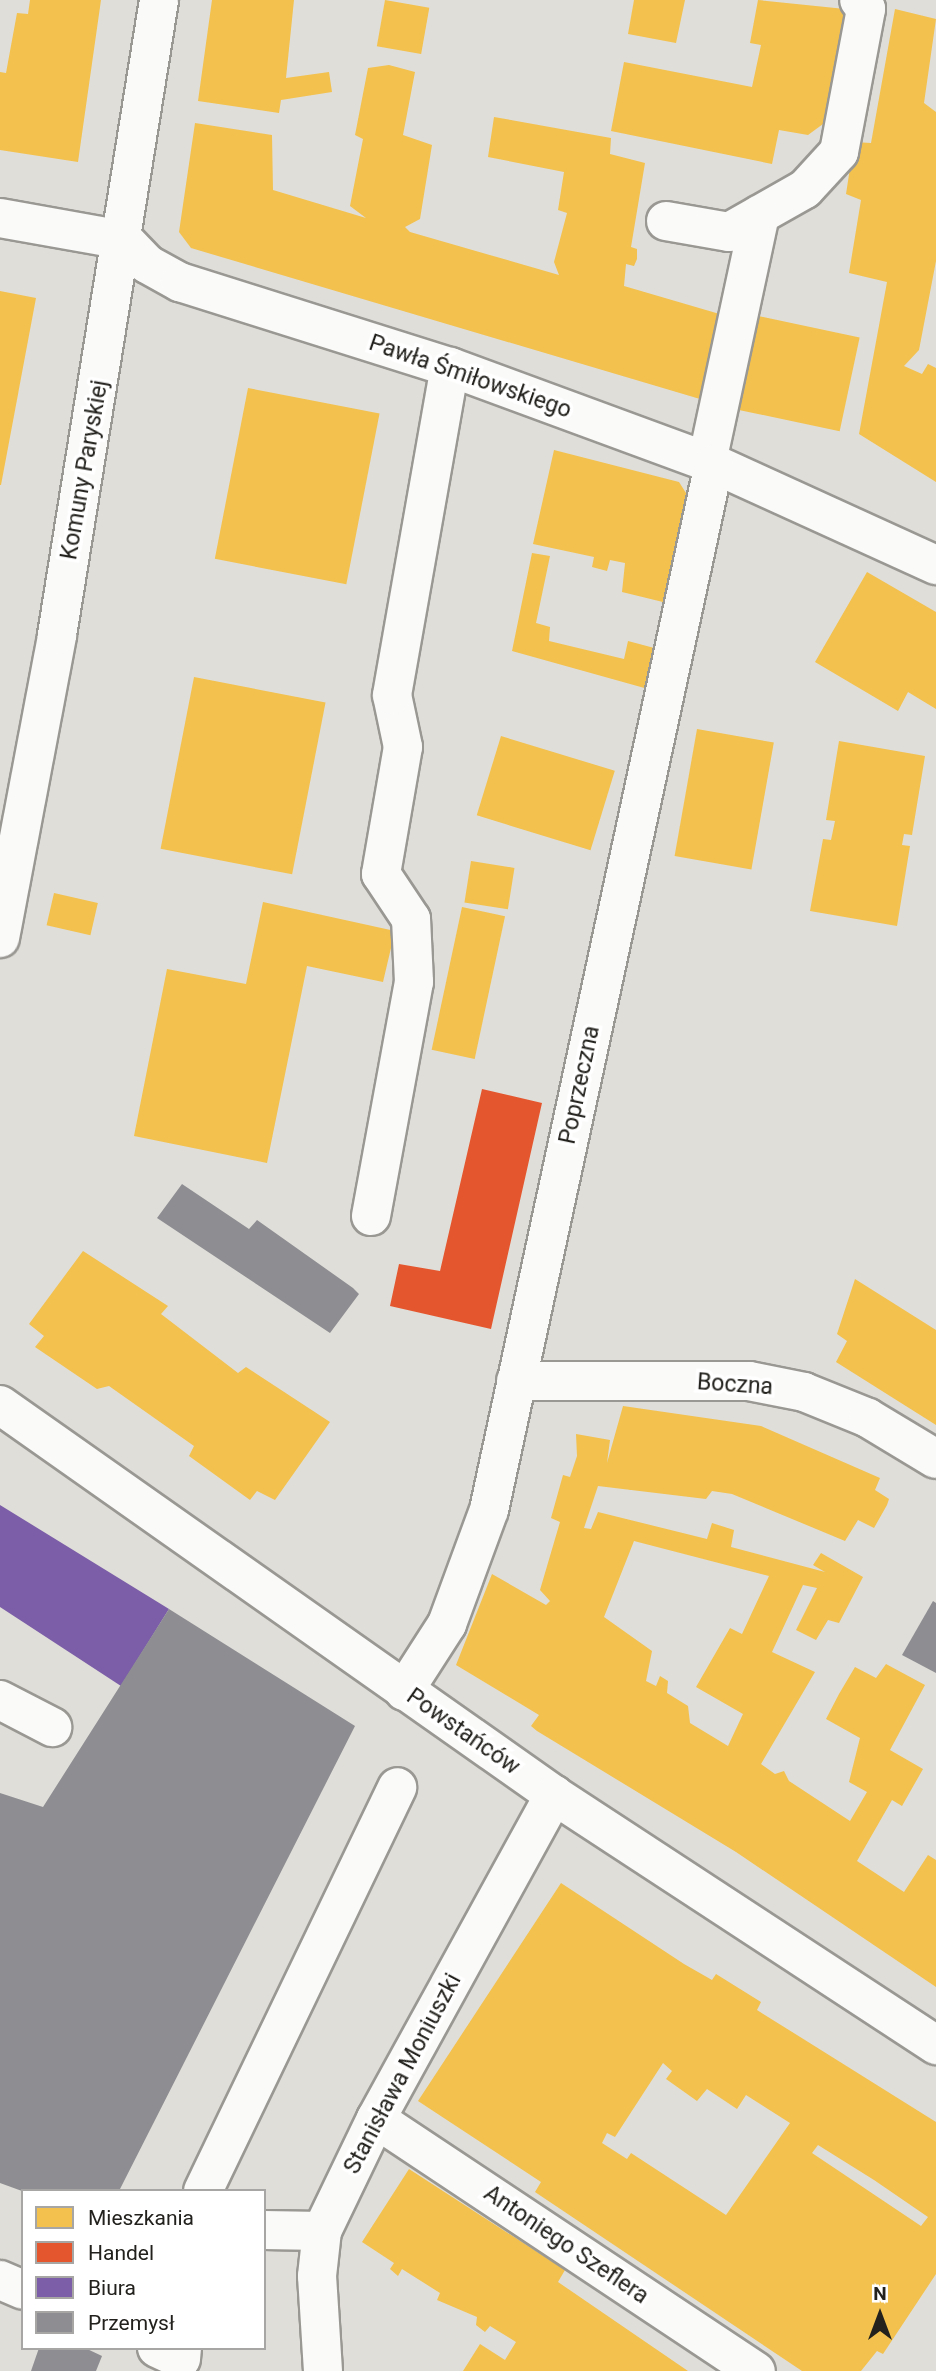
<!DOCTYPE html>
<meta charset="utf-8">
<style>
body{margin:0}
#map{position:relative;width:936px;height:2371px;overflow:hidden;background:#e0ded8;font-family:Roboto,sans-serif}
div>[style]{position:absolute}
.homes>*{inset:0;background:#f2c14e;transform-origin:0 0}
.shops>*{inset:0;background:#e4572e}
.offices>*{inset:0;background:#7b5ea7}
.industry>*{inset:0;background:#8d8d92}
.roads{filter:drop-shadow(2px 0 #9a9893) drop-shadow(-2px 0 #9a9893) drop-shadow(0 2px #9a9893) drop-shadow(0 -2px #9a9893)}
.minor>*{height:38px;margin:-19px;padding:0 19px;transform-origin:19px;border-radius:19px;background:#fafaf9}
span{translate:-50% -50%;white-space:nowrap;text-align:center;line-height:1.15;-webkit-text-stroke:7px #fff;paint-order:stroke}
.street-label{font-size:23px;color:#22211d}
.legend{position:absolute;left:21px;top:2189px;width:245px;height:161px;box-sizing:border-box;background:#fff;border:2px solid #a7a6a5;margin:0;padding:9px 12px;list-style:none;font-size:21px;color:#22211d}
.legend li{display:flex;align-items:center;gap:14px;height:35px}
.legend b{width:35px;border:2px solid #a7a6a5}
.north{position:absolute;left:845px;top:2280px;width:70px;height:70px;-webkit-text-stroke:5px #fff;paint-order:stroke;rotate:0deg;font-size:19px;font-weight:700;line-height:28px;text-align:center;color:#22211d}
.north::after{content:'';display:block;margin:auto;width:24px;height:32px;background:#22211d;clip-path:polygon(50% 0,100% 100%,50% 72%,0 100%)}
</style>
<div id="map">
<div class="homes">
<i style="clip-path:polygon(30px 0,101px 0,78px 162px,0 150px,0 72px,6px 73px,17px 13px,28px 14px)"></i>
<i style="clip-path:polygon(212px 0,294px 0,286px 78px,329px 72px,332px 92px,281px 100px,279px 113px,198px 101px)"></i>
<i style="left:385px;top:0;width:45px;height:47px;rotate:10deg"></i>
<i style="clip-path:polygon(634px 0,685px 0,676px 43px,628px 34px)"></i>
<i style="clip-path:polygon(758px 0,845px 9px,823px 124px,808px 135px,779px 130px,772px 164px,611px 131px,624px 62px,752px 87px,761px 45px,750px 43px)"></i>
<i style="clip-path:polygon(895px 9px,936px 19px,924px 103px,936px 112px,936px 261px,919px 350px,904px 366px,922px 374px,928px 364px,936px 368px,936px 482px,859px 434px,887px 282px,849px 273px,861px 200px,846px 194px,854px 142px,871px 143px)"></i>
<i style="clip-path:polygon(389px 65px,415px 72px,403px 135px,432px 145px,420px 219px,405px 227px,410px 232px,559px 275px,554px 262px,567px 213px,558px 210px,564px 172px,488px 157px,494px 117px,611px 138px,610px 154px,645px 163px,631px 247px,637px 249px,637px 259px,634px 266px,626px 264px,624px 286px,723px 315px,700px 399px,191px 248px,179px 232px,195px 123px,272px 135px,273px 190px,366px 218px,350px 206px,363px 139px,355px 135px,368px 68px)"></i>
<i style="clip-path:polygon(0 291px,36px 298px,1px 485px,0 485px)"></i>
<i style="left:754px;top:315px;width:108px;height:96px;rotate:12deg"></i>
<i style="left:248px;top:388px;width:134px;height:174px;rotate:11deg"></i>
<i style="clip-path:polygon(554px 450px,679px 482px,693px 504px,667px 603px,622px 592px,625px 563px,610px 560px,607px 571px,592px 567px,594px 557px,533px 544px)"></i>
<i style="clip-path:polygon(532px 553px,550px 556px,536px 623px,550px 627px,549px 641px,624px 659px,628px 641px,658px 649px,648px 689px,512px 651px)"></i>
<i style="clip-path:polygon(867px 572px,936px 612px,936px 709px,908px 692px,898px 711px,815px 662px)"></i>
<i style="left:194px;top:677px;width:134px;height:175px;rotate:11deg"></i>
<i style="left:697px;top:729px;width:78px;height:129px;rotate:10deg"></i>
<i style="left:501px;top:736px;width:119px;height:83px;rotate:17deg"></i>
<i style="clip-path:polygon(839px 741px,925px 756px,912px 835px,904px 834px,902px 845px,910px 846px,897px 926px,810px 911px,823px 839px,831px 840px,835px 821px,826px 820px)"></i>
<i style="left:471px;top:861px;width:44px;height:42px;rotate:9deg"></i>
<i style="left:54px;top:893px;width:45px;height:33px;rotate:13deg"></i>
<i style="clip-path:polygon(263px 902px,395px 931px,383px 982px,307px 966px,267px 1163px,134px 1136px,167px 969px,246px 984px)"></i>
<i style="left:462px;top:907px;width:44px;height:146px;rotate:12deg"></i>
<i style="clip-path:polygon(83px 1251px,168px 1306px,161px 1314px,238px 1373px,246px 1367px,330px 1422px,275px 1500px,257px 1491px,250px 1500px,189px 1456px,194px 1446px,109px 1386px,97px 1389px,35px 1347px,44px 1336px,29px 1324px)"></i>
<i style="clip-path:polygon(855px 1279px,936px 1330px,936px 1425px,836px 1362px,847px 1341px,837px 1334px)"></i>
<i style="clip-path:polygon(evenodd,623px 1406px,761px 1426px,880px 1478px,875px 1490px,889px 1499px,887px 1505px,874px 1528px,858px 1520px,845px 1541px,732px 1494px,712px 1491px,706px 1499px,598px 1486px,584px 1528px,591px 1529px,598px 1512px,707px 1539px,712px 1523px,734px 1530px,731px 1547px,825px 1572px,813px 1565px,821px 1553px,863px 1577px,839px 1623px,828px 1620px,816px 1640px,796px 1630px,817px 1588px,803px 1585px,772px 1652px,815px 1672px,761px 1764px,775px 1774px,784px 1771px,789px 1781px,850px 1821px,867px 1792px,849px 1782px,860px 1738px,826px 1719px,839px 1694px,855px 1667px,876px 1678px,886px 1664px,925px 1685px,890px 1750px,923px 1769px,902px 1806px,892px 1800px,857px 1861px,904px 1892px,928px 1855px,936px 1860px,936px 1987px,736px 1852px,537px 1731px,531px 1726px,539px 1715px,456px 1665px,492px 1574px,546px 1605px,550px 1601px,540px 1590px,560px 1522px,551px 1518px,563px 1475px,570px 1477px,577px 1456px,576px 1434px,610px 1440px,607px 1463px,623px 1406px,634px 1541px,769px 1576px,742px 1634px,730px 1628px,696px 1687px,743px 1714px,728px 1746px,690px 1723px,688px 1706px,667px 1693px,668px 1681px,660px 1676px,656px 1686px,646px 1681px,652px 1651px,604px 1617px,634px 1541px)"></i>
<i style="clip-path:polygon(evenodd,561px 1883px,684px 1964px,712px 1980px,716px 1974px,761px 2002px,757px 2010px,936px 2122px,936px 2274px,883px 2354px,877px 2351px,861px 2371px,802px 2371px,535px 2192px,541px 2182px,418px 2101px,561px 1883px,663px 2063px,672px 2071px,666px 2079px,697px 2101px,707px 2089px,737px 2109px,746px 2095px,790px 2123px,726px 2215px,631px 2153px,627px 2159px,602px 2143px,607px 2133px,615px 2137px,663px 2063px,561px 1883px,818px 2145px,874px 2180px,928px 2217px,921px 2226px,812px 2153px,818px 2145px)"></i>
<i style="clip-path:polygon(409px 2169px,565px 2270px,558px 2282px,688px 2371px,463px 2371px,480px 2344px,505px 2360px,516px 2342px,490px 2326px,485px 2332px,476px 2325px,477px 2317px,437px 2300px,440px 2293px,402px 2269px,398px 2276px,390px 2269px,394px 2263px,362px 2242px)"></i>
</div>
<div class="shops">
<i style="clip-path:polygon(482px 1089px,542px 1103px,491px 1329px,390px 1306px,399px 1264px,440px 1271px)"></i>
</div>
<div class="offices">
<i style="clip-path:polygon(0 1505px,169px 1609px,121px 1686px,0 1607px)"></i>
</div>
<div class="industry">
<i style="clip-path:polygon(182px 1184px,249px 1229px,257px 1220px,353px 1288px,359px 1294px,330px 1333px,157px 1218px)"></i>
<i style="clip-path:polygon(933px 1601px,936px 1603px,936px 1673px,902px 1655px)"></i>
<i style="clip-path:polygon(169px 1609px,355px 1726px,119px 2191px,22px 2191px,0 2183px,0 1793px,43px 1807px)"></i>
<i style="clip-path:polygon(39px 2348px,85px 2348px,102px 2356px,96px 2371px,31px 2371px)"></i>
</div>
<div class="roads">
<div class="minor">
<i style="left:0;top:218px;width:126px;rotate:10.1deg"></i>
<i style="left:124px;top:240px;width:33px;rotate:46deg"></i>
<i style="left:147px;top:264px;width:38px;rotate:29deg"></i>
<i style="left:180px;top:282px;width:283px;rotate:17.5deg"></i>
<i style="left:450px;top:367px;width:281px;rotate:20.2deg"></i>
<i style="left:714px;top:464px;width:244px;rotate:24.5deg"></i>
<i style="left:666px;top:221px;width:64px;rotate:9.9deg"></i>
<i style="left:729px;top:232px;width:87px;rotate:-29.5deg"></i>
<i style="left:805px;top:189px;width:50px;rotate:-47.4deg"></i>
<i style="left:839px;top:152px;width:146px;rotate:-79.3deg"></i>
<i style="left:866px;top:9px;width:11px;rotate:-128deg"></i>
<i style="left:707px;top:462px;width:253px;rotate:-77.9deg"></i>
<i style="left:0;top:938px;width:308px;rotate:-79.3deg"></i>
<i style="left:57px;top:635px;width:643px;rotate:-80.87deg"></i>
<i style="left:371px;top:1216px;width:238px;rotate:-79.6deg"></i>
<i style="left:414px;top:982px;width:63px;rotate:-92.7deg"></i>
<i style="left:411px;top:919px;width:54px;rotate:-123.7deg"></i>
<i style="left:381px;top:874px;width:129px;rotate:-80.2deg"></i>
<i style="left:403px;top:747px;width:53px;rotate:-101.9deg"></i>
<i style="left:392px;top:695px;width:333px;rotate:-80deg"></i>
<i style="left:516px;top:1381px;width:233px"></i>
<i style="left:749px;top:1381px;width:56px;rotate:11.3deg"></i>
<i style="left:804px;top:1392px;width:69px;rotate:22.1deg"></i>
<i style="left:868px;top:1418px;width:79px;rotate:31.1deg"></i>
<i style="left:0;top:1405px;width:678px;rotate:35.14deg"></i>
<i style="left:554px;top:1795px;width:457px;rotate:33.2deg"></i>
<i style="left:404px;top:1691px;width:80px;rotate:-57.3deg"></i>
<i style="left:447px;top:1624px;width:121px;rotate:-69.8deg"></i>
<i style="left:489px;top:1510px;width:1070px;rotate:-77.86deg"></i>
<i style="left:0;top:1700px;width:59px;rotate:27.4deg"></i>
<i style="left:376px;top:2119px;width:456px;rotate:33.6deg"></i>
<i style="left:203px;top:2191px;width:448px;rotate:-64.3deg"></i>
<i style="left:264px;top:2230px;width:58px;rotate:1deg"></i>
<i style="left:0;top:2280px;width:25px;rotate:23deg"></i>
<i style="left:157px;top:2348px;width:26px;rotate:25deg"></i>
<i style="left:181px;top:2359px;width:11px;rotate:-85deg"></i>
<i style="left:323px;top:2371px;width:95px;rotate:-93.6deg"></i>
<i style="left:317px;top:2276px;width:45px;rotate:-83.7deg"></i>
<i style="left:322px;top:2231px;width:124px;rotate:-64.3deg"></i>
<i style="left:376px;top:2119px;width:370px;rotate:-61.2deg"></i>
</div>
</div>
<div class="street-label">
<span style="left:470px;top:377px;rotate:19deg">Pawła Śmiłowskiego</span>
<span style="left:85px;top:470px;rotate:-80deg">Komuny Paryskiej</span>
<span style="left:580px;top:1085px;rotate:-78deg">Poprzeczna</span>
<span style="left:735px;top:1385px;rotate:4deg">Boczna</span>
<span style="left:463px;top:1732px;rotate:35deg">Powstańców</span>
<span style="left:403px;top:2074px;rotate:-62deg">Stanisława Moniuszki</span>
<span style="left:566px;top:2245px;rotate:34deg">Antoniego Szeflera</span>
</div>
<ul class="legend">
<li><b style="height:19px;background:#f2c14e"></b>Mieszkania</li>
<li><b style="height:19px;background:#e4572e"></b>Handel</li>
<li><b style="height:19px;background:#7b5ea7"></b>Biura</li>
<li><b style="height:19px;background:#8d8d92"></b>Przemysł</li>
</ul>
<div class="north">N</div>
</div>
